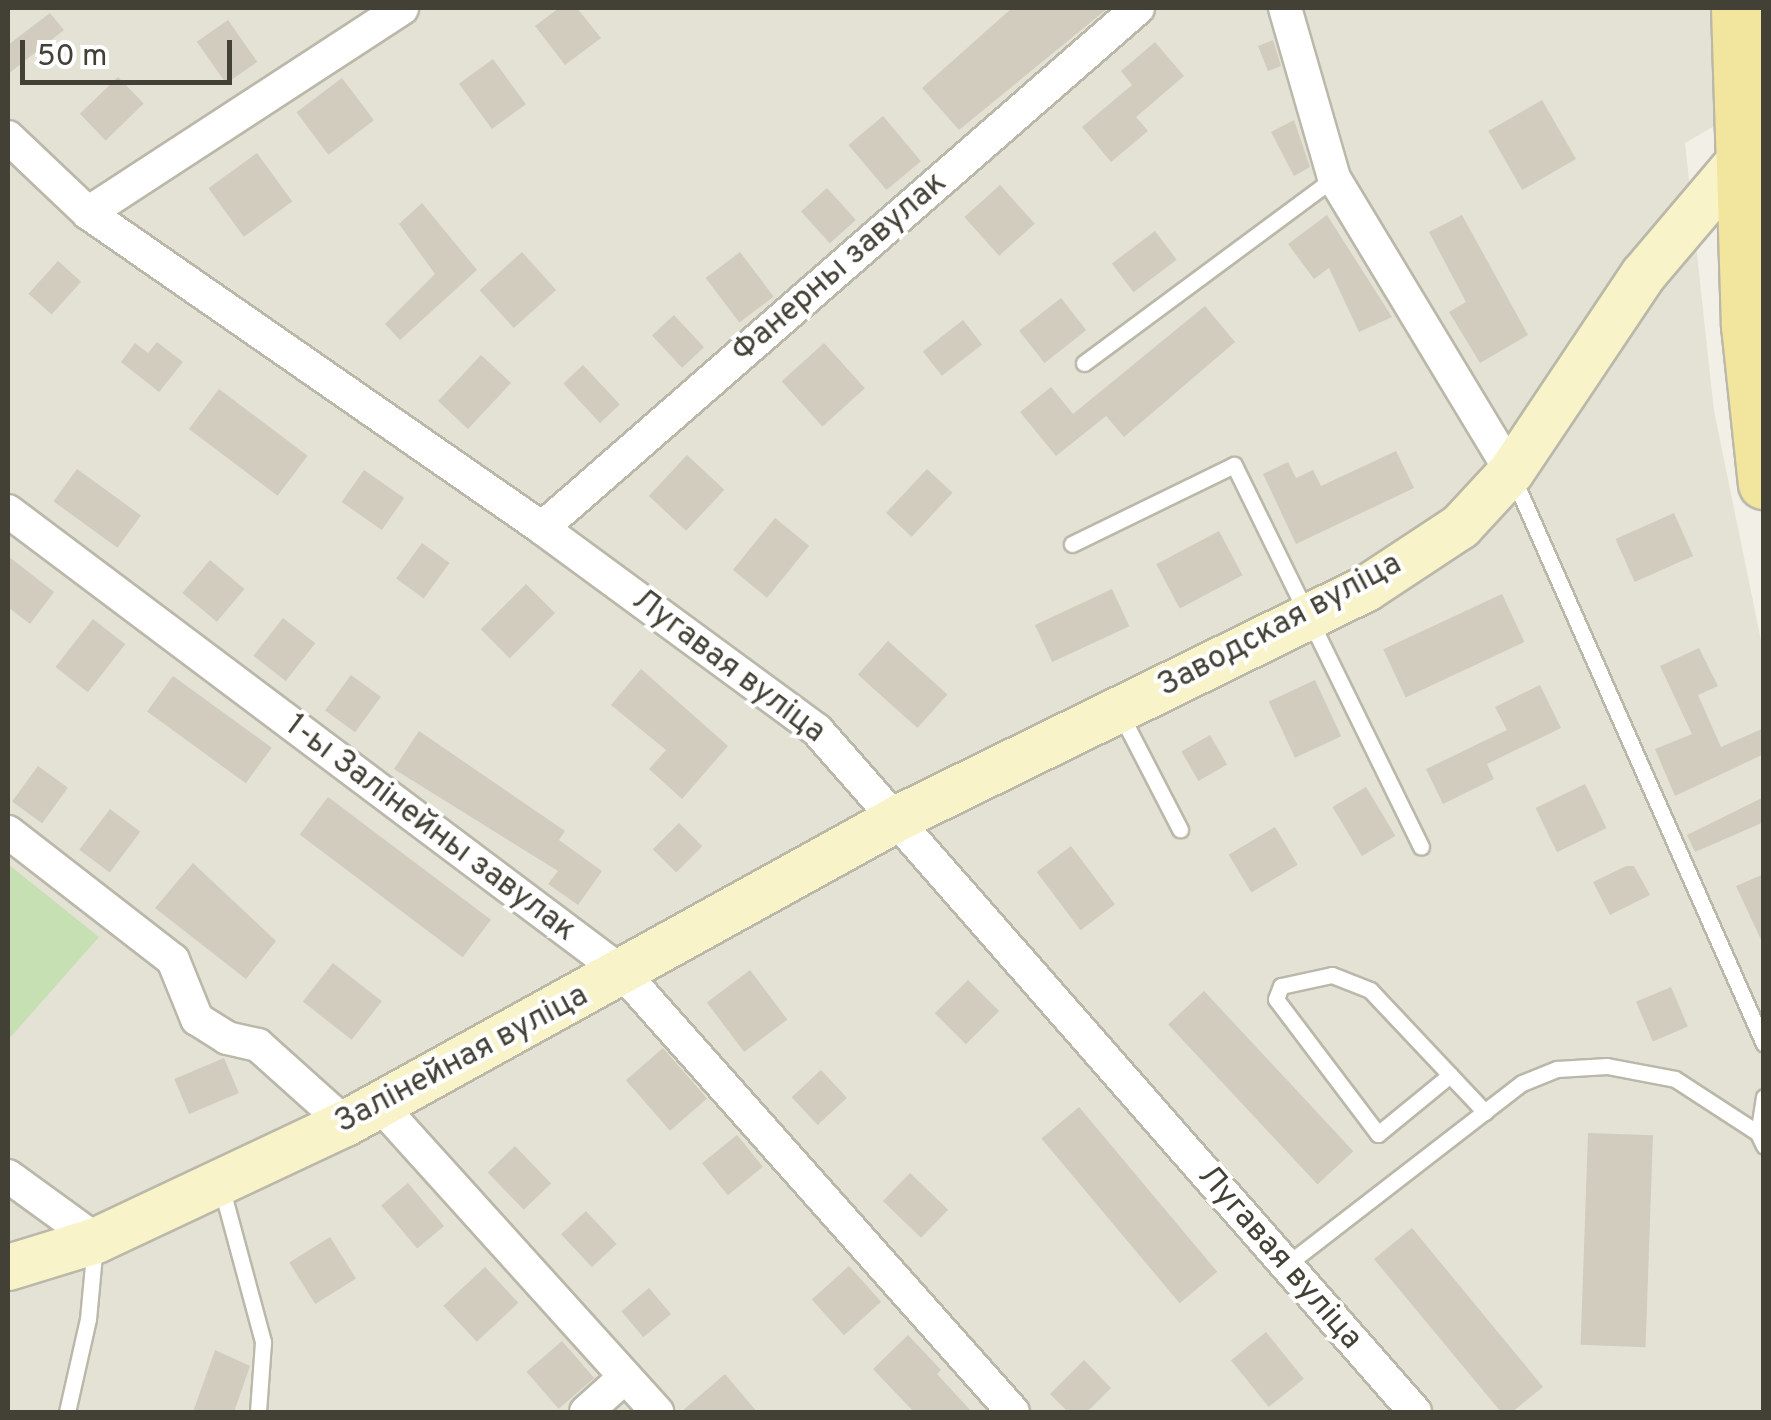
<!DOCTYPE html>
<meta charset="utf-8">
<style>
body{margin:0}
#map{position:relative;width:1771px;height:1420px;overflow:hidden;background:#f1efe6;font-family:Overpass,sans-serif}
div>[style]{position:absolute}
.residential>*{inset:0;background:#e4e2d5}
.green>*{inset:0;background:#c6e0b4}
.building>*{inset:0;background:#d1ccbd;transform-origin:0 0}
.roads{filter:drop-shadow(2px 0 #bbb8aa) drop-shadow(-2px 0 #bbb8aa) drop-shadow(0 2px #bbb8aa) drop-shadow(0 -2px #bbb8aa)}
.lane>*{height:15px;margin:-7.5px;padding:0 7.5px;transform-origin:7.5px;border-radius:7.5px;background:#fff}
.street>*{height:32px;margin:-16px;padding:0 16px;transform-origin:16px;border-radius:16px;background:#fff}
.secondary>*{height:45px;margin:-22.5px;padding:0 22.5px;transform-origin:22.5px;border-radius:22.5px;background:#f8f3c9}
.primary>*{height:50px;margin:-25px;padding:0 25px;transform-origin:25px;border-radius:25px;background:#f2e69e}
span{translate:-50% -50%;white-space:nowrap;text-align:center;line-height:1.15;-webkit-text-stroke:8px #fff;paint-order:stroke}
.street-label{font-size:32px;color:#434036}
.frame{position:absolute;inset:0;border:10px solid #434036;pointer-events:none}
.scale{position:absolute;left:20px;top:40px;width:212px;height:45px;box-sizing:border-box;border:5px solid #434036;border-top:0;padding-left:12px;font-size:30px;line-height:35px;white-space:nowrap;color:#434036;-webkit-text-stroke:8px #fff;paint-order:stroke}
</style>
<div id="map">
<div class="residential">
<i style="clip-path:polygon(8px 8px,1763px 8px,1763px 98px,1685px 143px,1714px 411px,1763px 650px,1763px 1412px,8px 1412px)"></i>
</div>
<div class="green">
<i style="clip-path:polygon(8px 864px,99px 937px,8px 1040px)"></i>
</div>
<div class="building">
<i style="clip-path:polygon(559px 8px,577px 8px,601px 38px,565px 65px,535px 26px)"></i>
<i style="clip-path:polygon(1012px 8px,1108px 8px,959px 130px,922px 88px)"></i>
<i style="clip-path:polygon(50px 13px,64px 30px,8px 74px,8px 45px)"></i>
<i style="left:228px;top:20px;width:51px;height:38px;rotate:55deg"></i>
<i style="clip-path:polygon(1273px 40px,1281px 66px,1268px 71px,1258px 46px)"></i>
<i style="clip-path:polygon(1155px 42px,1184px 76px,1136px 117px,1148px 131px,1111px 162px,1082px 127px,1132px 85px,1121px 71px)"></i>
<i style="left:493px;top:59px;width:56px;height:42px;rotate:54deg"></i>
<i style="left:118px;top:77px;width:37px;height:53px;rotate:46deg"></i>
<i style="left:342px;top:78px;width:53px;height:57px;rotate:53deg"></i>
<i style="left:1542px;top:100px;width:68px;height:62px;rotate:60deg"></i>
<i style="left:883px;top:116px;width:59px;height:45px;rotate:50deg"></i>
<i style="clip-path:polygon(1294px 120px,1310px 167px,1294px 176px,1271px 132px)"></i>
<i style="left:257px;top:153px;width:60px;height:60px;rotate:54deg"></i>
<i style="left:1000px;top:185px;width:52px;height:48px;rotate:48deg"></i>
<i style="left:827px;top:188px;width:43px;height:35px;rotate:48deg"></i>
<i style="clip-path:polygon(422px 203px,477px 270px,400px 340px,385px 324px,435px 274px,399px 224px)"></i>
<i style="clip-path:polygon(1327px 215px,1392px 317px,1359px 332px,1329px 268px,1314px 279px,1288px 244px)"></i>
<i style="clip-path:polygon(1462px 215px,1528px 335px,1480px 363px,1449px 312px,1466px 302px,1429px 232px)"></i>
<i style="left:1155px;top:231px;width:36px;height:54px;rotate:53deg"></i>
<i style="left:522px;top:252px;width:51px;height:57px;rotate:48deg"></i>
<i style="left:740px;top:252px;width:56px;height:43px;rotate:53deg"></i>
<i style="left:58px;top:261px;width:31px;height:44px;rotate:42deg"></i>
<i style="left:1061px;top:298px;width:41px;height:53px;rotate:52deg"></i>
<i style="clip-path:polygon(1205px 306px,1235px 342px,1124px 437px,1106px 416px,1056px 456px,1020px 412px,1051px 387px,1073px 414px)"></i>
<i style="left:674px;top:315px;width:44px;height:30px;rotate:47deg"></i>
<i style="left:963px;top:320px;width:31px;height:51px;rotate:52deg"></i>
<i style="clip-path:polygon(157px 342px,183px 362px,159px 392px,121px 362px,135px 343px,148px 353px)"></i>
<i style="left:824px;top:343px;width:61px;height:57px;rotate:48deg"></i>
<i style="left:481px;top:355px;width:41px;height:63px;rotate:43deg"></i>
<i style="left:583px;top:365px;width:54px;height:27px;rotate:47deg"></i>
<i style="left:219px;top:389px;width:111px;height:50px;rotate:37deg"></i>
<i style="clip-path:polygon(1396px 451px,1414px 488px,1296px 544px,1263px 474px,1288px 462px,1296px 478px,1313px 470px,1321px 486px)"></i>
<i style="left:687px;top:455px;width:51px;height:56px;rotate:43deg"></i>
<i style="left:77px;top:469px;width:79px;height:40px;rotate:36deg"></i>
<i style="left:927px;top:469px;width:35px;height:60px;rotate:43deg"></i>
<i style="left:364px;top:470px;width:49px;height:39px;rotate:35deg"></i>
<i style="left:1674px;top:513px;width:47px;height:64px;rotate:66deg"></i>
<i style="left:775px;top:518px;width:44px;height:67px;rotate:39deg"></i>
<i style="left:1219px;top:531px;width:50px;height:71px;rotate:62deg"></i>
<i style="left:422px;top:543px;width:34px;height:44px;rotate:36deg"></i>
<i style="clip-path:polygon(8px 556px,54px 592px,30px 624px,8px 607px)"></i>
<i style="left:210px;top:560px;width:45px;height:43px;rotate:40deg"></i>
<i style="left:526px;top:584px;width:41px;height:64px;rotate:45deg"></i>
<i style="left:1112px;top:589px;width:41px;height:85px;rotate:65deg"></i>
<i style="left:1502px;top:594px;width:53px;height:131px;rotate:65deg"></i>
<i style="left:283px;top:618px;width:41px;height:48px;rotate:38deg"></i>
<i style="left:93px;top:619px;width:41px;height:61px;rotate:38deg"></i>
<i style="left:888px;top:641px;width:80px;height:45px;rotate:42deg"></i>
<i style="clip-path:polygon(1699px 648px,1718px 686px,1698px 695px,1721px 747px,1764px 728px,1764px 754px,1675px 796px,1655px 749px,1692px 734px,1660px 666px)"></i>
<i style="clip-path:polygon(641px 669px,728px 746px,682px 799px,649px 769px,666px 750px,611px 705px)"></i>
<i style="left:351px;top:675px;width:37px;height:44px;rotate:36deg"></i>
<i style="left:173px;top:676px;width:122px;height:44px;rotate:36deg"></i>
<i style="left:1315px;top:680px;width:62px;height:51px;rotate:65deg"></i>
<i style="clip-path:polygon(1540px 685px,1561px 728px,1487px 764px,1494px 779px,1443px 804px,1426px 769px,1507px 730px,1495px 707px)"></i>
<i style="clip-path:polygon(419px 731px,565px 831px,559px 840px,602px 871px,578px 905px,548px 884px,558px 871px,394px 769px)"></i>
<i style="left:1210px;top:735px;width:34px;height:33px;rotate:60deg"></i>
<i style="left:38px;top:766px;width:37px;height:44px;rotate:36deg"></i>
<i style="left:1585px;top:784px;width:49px;height:55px;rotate:64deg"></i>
<i style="left:1366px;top:787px;width:57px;height:39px;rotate:59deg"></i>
<i style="left:328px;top:797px;width:204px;height:47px;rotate:37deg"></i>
<i style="clip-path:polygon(1764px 797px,1764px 822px,1695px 852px,1687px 835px)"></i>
<i style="left:110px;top:809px;width:38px;height:51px;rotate:37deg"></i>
<i style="left:679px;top:823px;width:33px;height:37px;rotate:45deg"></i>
<i style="left:1275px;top:827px;width:44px;height:54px;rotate:59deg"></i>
<i style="left:1071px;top:846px;width:73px;height:43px;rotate:53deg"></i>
<i style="clip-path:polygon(193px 863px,276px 941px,246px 979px,155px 908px)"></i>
<i style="clip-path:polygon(1626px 866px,1634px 866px,1650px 895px,1610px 915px,1593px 882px)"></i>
<i style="clip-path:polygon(1764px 874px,1764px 946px,1736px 886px)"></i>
<i style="left:333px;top:963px;width:62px;height:49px;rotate:38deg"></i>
<i style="left:750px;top:970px;width:62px;height:54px;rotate:53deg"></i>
<i style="left:968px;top:980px;width:44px;height:47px;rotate:45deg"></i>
<i style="left:1671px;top:987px;width:43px;height:38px;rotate:67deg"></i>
<i style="left:1204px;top:991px;width:219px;height:49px;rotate:47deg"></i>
<i style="left:663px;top:1048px;width:67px;height:49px;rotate:49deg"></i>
<i style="left:224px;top:1058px;width:38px;height:54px;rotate:67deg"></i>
<i style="left:821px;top:1070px;width:38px;height:40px;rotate:47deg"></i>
<i style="left:1079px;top:1107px;width:215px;height:49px;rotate:50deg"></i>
<i style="left:1588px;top:1133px;width:65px;height:212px;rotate:2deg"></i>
<i style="left:737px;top:1135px;width:41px;height:45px;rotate:51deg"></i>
<i style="left:515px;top:1146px;width:52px;height:38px;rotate:46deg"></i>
<i style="left:910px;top:1173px;width:53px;height:39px;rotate:44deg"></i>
<i style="left:408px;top:1183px;width:56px;height:35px;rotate:50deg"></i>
<i style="left:586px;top:1211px;width:45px;height:34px;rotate:47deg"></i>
<i style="clip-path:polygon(1412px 1228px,1543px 1387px,1512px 1412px,1501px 1412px,1374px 1259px)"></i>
<i style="left:330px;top:1237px;width:49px;height:48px;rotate:58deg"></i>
<i style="left:849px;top:1266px;width:48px;height:50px;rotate:48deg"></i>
<i style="left:485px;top:1267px;width:49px;height:57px;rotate:47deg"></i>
<i style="left:649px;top:1288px;width:34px;height:36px;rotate:50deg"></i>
<i style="left:1266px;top:1332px;width:60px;height:45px;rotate:51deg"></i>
<i style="clip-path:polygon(908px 1335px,941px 1370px,937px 1374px,972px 1412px,914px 1412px,873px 1369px)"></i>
<i style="left:562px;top:1341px;width:49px;height:47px;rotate:49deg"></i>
<i style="clip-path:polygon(215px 1350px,250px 1366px,234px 1412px,193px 1412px)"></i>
<i style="clip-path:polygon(1084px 1360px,1111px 1388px,1087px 1412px,1068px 1412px,1050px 1394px)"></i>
<i style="clip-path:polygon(725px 1374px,757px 1412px,681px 1412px)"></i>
</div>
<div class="roads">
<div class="lane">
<i style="left:1084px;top:363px;width:311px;rotate:-36.5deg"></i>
<i style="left:1512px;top:475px;width:622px;rotate:66.11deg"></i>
<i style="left:1072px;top:544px;width:180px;rotate:-26deg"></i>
<i style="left:1234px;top:465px;width:425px;rotate:63.9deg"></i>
<i style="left:1120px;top:713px;width:131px;rotate:62.7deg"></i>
<i style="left:1450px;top:1075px;width:93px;rotate:140.7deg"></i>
<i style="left:1378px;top:1134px;width:169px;rotate:-127.1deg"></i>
<i style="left:1276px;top:999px;width:14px;rotate:-69deg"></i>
<i style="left:1281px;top:986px;width:52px;rotate:-12.2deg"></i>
<i style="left:1332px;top:975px;width:41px;rotate:21.5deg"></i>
<i style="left:1370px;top:990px;width:117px;rotate:46.7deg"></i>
<i style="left:1450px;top:1075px;width:51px;rotate:46.6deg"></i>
<i style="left:1764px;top:1097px;width:36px;rotate:99deg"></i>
<i style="left:1758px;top:1133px;width:14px;rotate:65deg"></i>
<i style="left:221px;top:1186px;width:162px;rotate:74.9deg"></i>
<i style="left:263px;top:1342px;width:70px;rotate:94.1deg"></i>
<i style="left:1285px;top:1266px;width:299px;rotate:-37.7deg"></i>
<i style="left:1522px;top:1083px;width:38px;rotate:-22deg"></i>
<i style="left:1557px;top:1069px;width:50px;rotate:-3.4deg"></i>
<i style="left:1607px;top:1066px;width:69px;rotate:10.8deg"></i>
<i style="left:1675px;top:1079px;width:99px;rotate:33deg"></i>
<i style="left:67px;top:1412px;width:95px;rotate:-77.3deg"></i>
<i style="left:88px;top:1319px;width:75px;rotate:-84.7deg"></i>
</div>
<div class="street">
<i style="left:1285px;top:8px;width:177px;rotate:73.9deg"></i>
<i style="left:1334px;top:178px;width:342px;rotate:58.9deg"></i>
<i style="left:8px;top:137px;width:110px;rotate:43.5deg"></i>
<i style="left:88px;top:213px;width:553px;rotate:34.75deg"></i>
<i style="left:542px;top:528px;width:341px;rotate:36.3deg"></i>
<i style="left:817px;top:730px;width:907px;rotate:48.75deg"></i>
<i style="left:88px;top:213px;width:375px;rotate:-33.1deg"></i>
<i style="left:8px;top:511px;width:769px;rotate:36.91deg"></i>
<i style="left:623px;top:973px;width:587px;rotate:48.38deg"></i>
<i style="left:542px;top:528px;width:791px;rotate:-41.1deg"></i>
<i style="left:8px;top:832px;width:209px;rotate:37.8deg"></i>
<i style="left:173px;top:960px;width:64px;rotate:67.9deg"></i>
<i style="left:197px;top:1019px;width:36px;rotate:32deg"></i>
<i style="left:227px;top:1038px;width:32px;rotate:13deg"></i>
<i style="left:258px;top:1045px;width:117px;rotate:41.9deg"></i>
<i style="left:379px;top:1104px;width:415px;rotate:47.9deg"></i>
<i style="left:8px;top:1176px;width:109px;rotate:36deg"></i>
<i style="left:586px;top:1412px;width:52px;rotate:-41.9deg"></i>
</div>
<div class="secondary">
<i style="left:8px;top:1267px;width:92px;rotate:-17.1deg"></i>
<i style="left:96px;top:1240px;width:275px;rotate:-25.2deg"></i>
<i style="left:345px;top:1123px;width:633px;rotate:-28.91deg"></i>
<i style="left:899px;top:817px;width:520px;rotate:-26.12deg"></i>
<i style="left:1366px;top:588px;width:113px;rotate:-33.4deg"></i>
<i style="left:1460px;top:526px;width:75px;rotate:-47.2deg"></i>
<i style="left:1511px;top:471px;width:237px;rotate:-56.2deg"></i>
<i style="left:1643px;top:274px;width:148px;rotate:-49.7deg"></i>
</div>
<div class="primary">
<i style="left:1737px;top:8px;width:318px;rotate:88.2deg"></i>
<i style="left:1747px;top:326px;width:159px;rotate:83.9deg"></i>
</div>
</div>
<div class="street-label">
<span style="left:840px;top:268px;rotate:-41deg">Фанерны завулак</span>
<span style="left:1280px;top:626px;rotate:-28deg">Заводская вуліца</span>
<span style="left:728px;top:667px;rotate:37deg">Лугавая вуліца</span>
<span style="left:430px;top:829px;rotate:37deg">1-ы Залінейны завулак</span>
<span style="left:462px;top:1060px;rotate:-28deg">Залінейная вуліца</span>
<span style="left:1279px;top:1258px;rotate:49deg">Лугавая вуліца</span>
</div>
<div class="frame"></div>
<div class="scale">50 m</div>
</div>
